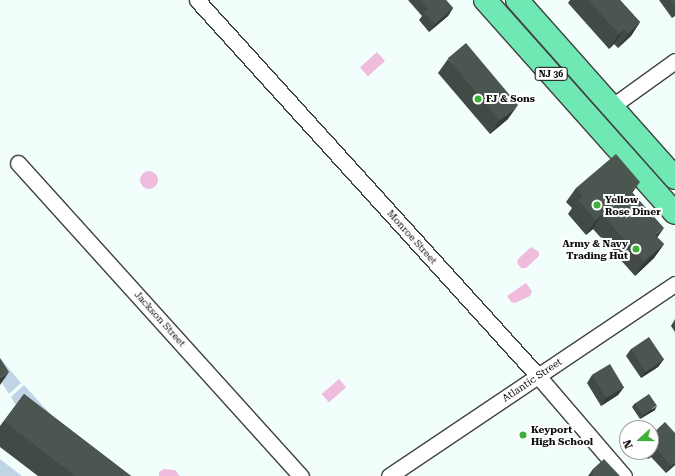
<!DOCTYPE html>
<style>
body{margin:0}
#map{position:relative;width:675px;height:476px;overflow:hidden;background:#f2fefb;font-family:"Roboto Serif",serif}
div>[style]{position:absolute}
.green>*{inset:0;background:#bfd4e5}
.water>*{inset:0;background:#f0bcde;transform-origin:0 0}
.round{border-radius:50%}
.roads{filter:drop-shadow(1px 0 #424242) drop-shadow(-1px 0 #424242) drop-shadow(0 1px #424242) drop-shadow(0 -1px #424242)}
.minor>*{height:15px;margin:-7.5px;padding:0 7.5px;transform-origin:7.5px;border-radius:7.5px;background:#fff}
.trunk>*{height:22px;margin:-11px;padding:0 11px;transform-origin:11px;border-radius:11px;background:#70e8b4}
.wall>*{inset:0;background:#414a45}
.shaded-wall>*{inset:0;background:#353c38}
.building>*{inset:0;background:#4c5650;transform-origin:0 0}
.dots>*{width:11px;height:11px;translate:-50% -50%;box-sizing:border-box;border:2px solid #fff;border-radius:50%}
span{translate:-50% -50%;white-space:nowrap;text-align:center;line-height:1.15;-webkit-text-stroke:4px #fff;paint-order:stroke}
.shield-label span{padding:1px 3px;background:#fff;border:1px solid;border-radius:3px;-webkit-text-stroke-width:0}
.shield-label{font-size:9px;color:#0f0f0f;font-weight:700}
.poi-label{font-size:10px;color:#0f0f0f;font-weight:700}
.left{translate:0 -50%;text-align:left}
.right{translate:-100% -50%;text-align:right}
.street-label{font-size:10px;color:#0f0f0f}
.north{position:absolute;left:619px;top:420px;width:40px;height:40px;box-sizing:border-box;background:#fff;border:1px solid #9f9f9f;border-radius:50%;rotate:249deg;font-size:11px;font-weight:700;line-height:16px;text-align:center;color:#0f0f0f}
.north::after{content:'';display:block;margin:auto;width:14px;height:18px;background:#3fb036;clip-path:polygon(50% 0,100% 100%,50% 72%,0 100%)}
</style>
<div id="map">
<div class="green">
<i style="clip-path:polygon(0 358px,21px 383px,9px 394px,0 380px)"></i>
<i style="clip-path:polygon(24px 385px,54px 418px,45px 428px,15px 404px,11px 397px)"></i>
<i style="clip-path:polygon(0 459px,22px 476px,0 476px)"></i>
</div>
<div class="water">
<i style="left:377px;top:52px;width:12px;height:23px;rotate:48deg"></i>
<i class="round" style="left:140px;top:171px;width:18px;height:18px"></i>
<i style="clip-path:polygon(531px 247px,539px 252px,539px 256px,526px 268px,521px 268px,517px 263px,518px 259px)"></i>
<i style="clip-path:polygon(526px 283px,532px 291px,530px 296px,515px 303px,511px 302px,507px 296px)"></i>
<i style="left:339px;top:379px;width:11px;height:23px;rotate:49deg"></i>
<i style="clip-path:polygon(164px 469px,175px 470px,180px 476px,159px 476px,159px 472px)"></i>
</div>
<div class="roads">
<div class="minor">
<i style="left:197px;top:0;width:508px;rotate:47.79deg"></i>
<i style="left:538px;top:376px;width:132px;rotate:49.3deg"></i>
<i style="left:611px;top:107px;width:79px;rotate:-35.7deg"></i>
<i style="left:18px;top:163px;width:422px;rotate:47.9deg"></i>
<i style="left:389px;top:476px;width:344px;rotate:-33.9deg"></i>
</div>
<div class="trunk">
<i style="left:485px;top:0;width:285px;rotate:48.3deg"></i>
<i style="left:517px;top:0;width:238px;rotate:48.4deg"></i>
</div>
</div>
<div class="wall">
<i style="clip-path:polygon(408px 0,446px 0,453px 8px,448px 16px,429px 32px,419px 20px,422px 16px)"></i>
<i style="clip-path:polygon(570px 0,620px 0,640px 22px,631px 36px,618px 48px,614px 44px,609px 49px,568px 3px)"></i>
<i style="clip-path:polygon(659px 0,675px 0,675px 16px,672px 18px)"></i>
<i style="clip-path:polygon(448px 59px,508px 119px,490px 134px,438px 73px)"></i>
<i style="clip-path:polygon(576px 188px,633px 193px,657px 237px,664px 244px,654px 258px,635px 276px,593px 229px,586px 235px,568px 214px,572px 208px,566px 202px)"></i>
<i style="clip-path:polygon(675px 319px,675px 332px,671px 326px)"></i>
<i style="clip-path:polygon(631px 349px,664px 359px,658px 367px,641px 378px,626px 356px)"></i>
<i style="clip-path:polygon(592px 375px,624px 387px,618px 395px,601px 406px,587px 383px)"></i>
<i style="clip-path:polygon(24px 394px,131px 476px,38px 476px,0 447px,0 426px)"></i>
<i style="clip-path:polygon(635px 403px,655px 410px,640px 419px,632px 407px)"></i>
<i style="clip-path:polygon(651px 435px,675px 465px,666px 473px,651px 457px,648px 459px,642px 452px,651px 452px)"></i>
<i style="clip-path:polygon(593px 469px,620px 476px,588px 476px)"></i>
</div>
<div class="shaded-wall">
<i style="clip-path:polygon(453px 8px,448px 16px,429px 32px,435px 24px)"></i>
<i style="clip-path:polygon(640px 22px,631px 36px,618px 48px,628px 34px)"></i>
<i style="clip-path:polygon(624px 30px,614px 44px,609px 49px,619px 34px)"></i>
<i style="clip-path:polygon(518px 105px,508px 119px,490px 134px,500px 120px)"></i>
<i style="clip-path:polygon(640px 182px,630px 196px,631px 191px)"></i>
<i style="clip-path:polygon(602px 214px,593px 229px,586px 235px,596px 220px)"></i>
<i style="clip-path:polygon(664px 228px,654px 242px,655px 235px)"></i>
<i style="clip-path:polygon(664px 244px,654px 258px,635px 276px,644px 262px)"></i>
<i style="clip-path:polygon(664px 359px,658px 367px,641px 378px,646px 371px)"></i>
<i style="clip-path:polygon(9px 372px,0 385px,0 378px)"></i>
<i style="clip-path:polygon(624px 387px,618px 395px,601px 406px,606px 398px)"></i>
<i style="clip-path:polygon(657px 406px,655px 410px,640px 419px,643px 415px)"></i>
<i style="clip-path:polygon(657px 449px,651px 457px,648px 459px,654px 452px)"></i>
<i style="clip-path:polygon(675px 462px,675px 465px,666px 473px,671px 466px)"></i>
</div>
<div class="building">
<i style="clip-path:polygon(420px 0,446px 0,453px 8px,435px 24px,424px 13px,428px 9px)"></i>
<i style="clip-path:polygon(588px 0,620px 0,640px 22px,628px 34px,624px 30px,619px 34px)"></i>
<i style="clip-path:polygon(670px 0,675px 0,675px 7px)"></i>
<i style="left:466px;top:43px;width:81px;height:24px;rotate:50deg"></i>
<i style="clip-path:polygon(616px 154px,640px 182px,631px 191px,664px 228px,655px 235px,664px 244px,644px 262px,602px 214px,596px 220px,578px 200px,583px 196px,576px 188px)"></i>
<i style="left:649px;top:337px;width:27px;height:22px;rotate:56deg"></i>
<i style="clip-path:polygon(0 358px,9px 372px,0 378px)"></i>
<i style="left:610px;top:364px;width:27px;height:21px;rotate:59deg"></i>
<i style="clip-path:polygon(24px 394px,131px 476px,75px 476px,4px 421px)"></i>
<i style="left:649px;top:394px;width:14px;height:17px;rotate:56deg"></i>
<i style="clip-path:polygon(665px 422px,675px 433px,675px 462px,671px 466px,657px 449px,654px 452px,651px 449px,651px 435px)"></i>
<i style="clip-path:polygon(604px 459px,620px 476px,593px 476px,593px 469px)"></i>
</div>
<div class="dots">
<i style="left:478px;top:99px;background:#3fb036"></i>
<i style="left:597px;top:205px;background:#3fb036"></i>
<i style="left:636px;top:249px;background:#3fb036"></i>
<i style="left:523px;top:435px;background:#3fb036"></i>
</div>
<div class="shield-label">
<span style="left:551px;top:74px">NJ 36</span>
</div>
<div class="poi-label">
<span class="left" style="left:486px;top:99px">FJ &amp; Sons</span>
<span class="left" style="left:605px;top:205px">Yellow<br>Rose Diner</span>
<span class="right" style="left:628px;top:249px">Army &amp; Navy<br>Trading Hut</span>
<span class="left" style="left:531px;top:435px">Keyport<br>High School</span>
</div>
<div class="street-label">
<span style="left:412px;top:237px;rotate:48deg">Monroe Street</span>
<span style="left:160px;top:319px;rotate:48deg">Jackson Street</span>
<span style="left:532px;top:380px;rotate:-34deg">Atlantic Street</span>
</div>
<div class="north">N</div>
</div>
